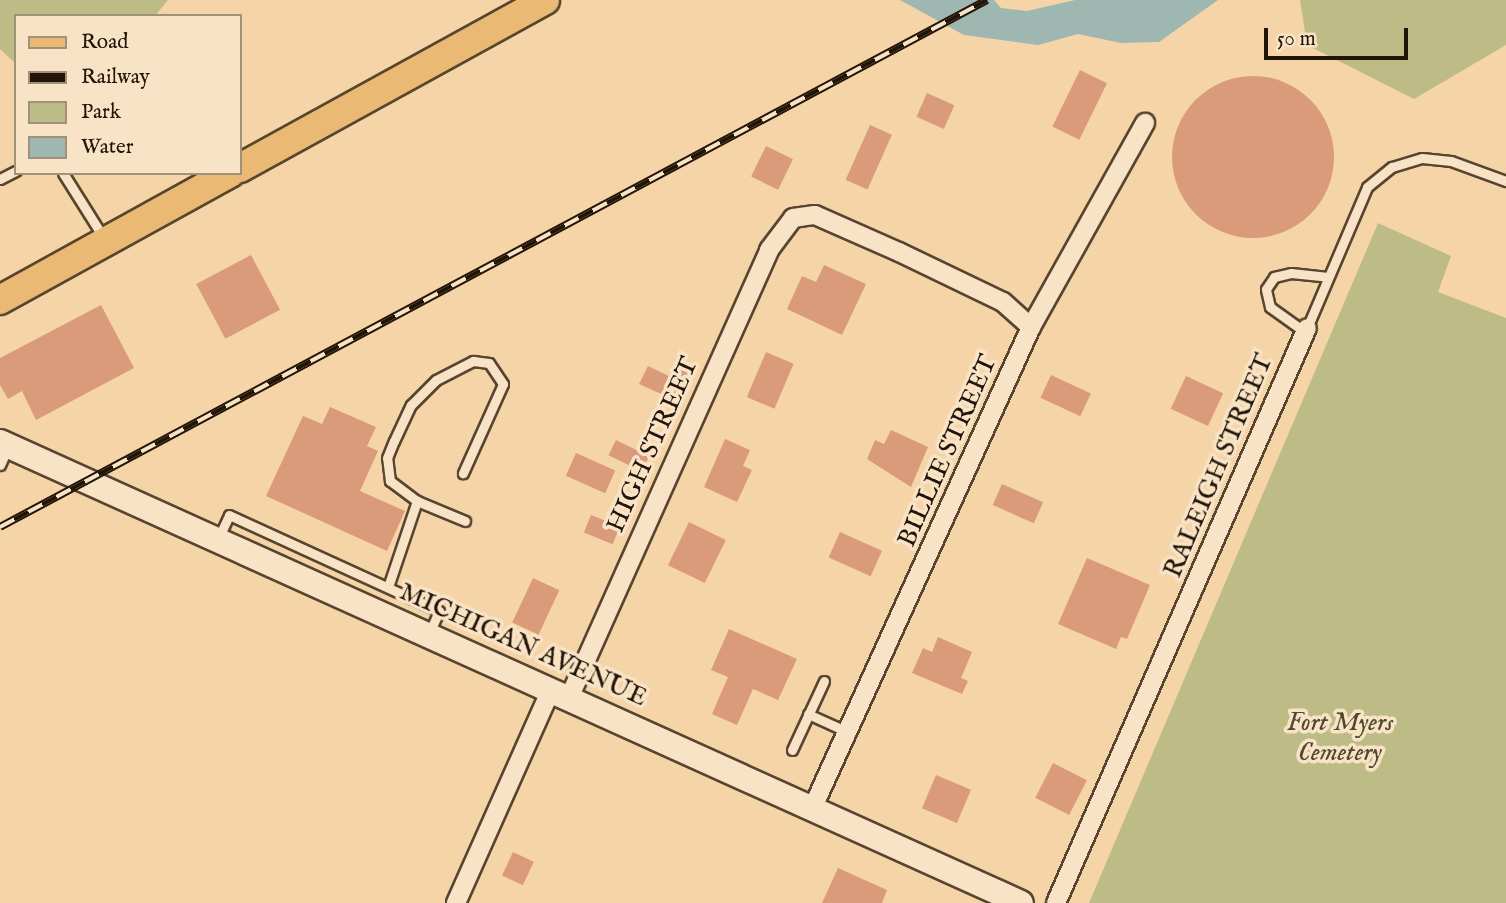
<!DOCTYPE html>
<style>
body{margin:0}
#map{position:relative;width:1506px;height:903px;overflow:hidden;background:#f5d4a8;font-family:"IM FELL English",serif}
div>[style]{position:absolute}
.green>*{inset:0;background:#bebc86}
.water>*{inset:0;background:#9eb7b0}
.building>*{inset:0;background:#da9b7a;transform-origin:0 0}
.round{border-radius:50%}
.roads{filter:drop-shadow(2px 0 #57452f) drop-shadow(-2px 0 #57452f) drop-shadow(0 2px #57452f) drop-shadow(0 -2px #57452f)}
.lane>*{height:9px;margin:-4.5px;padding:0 4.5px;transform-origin:4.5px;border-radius:4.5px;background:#f8e3c6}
.street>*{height:18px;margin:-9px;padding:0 9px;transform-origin:9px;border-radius:9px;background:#f8e3c6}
.secondary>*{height:24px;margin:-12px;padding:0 12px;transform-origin:12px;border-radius:12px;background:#f8e3c6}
.primary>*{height:28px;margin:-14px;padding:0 14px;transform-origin:14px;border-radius:14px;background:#eaba74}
.rail>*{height:8px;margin-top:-4px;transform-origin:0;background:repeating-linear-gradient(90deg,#f8e3c6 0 16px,#221507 0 32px);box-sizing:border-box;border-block:2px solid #221507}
span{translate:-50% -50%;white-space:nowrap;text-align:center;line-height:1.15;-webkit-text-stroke:7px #f8e3c6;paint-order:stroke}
.street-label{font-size:26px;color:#221507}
.park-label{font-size:26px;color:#51472d;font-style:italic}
.legend{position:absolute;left:14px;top:14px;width:228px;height:161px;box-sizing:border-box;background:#f8e3c6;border:2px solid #a2917a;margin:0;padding:9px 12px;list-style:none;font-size:21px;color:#221507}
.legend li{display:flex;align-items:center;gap:14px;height:35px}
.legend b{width:35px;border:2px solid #a2917a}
.scale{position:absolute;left:1264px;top:28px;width:144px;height:32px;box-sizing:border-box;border:4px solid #221507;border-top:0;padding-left:9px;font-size:21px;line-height:24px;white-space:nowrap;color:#221507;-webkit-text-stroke:5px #f8e3c6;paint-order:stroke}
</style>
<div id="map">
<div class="green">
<i style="clip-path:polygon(0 0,168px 0,155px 16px,16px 16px,16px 64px,0 49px)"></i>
<i style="clip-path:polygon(1300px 0,1506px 0,1506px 45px,1414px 99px,1307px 45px)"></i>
<i style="clip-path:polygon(1378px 223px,1451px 256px,1438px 292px,1506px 318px,1506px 903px,1089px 903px)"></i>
</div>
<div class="water">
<i style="clip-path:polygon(900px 0,994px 0,1001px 8px,1027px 11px,1075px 0,1218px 0,1159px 42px,1121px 43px,1078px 34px,1038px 45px,964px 35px)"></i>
</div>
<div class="building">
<i style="left:1080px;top:70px;width:30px;height:63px;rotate:26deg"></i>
<i class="round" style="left:1172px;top:76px;width:162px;height:162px"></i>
<i style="left:927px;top:93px;width:30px;height:26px;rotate:24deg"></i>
<i style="left:870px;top:125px;width:24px;height:60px;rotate:24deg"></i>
<i style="left:766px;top:146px;width:30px;height:34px;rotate:26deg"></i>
<i style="left:251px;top:255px;width:62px;height:62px;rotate:62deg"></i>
<i style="clip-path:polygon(824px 265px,866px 284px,842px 335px,787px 309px,802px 276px,816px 282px)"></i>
<i style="clip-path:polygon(101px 305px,134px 368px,36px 420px,22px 391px,8px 399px,0 385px,0 358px)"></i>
<i style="left:766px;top:352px;width:30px;height:49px;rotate:23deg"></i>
<i style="clip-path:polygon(648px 366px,673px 378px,678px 367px,692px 374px,679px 402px,639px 384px)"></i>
<i style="left:1051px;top:375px;width:44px;height:25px;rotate:25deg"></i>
<i style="left:1186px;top:376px;width:41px;height:36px;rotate:25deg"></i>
<i style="clip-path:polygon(330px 407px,376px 427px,367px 446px,378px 451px,360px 491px,405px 511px,387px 551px,266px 496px,303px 416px,322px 424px)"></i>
<i style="clip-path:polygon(891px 430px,928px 447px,911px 487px,867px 459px,875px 440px,884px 444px)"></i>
<i style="clip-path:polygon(725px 439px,750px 450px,743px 466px,752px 470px,737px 502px,704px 487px)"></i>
<i style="left:616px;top:440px;width:37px;height:17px;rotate:26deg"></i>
<i style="left:576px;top:453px;width:43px;height:25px;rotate:24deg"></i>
<i style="left:1002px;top:484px;width:45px;height:23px;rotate:24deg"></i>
<i style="left:591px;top:515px;width:31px;height:19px;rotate:22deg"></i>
<i style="left:689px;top:522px;width:41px;height:48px;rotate:26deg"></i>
<i style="left:840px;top:532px;width:46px;height:28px;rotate:24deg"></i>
<i style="clip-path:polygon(1087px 558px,1150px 585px,1127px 639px,1121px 637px,1116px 649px,1058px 624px)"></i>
<i style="left:533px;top:578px;width:29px;height:49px;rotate:25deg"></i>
<i style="clip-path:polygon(729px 629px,797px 659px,778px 700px,753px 689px,737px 725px,712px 714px,728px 677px,711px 670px)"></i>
<i style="clip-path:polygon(938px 637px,972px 652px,961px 678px,968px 681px,962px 694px,912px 673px,923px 648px,932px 652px)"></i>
<i style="left:1053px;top:763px;width:38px;height:39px;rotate:27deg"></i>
<i style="left:936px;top:775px;width:38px;height:36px;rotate:23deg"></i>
<i style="left:513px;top:852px;width:23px;height:26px;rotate:25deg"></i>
<i style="clip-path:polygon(838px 868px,887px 890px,882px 903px,822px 903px)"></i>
</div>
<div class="roads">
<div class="lane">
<i style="left:63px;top:173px;width:79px;rotate:57.9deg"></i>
<i style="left:0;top:179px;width:18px;rotate:-27deg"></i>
<i style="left:1307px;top:328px;width:153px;rotate:-66.9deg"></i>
<i style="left:1367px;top:187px;width:32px;rotate:-39deg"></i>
<i style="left:1392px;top:167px;width:31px;rotate:-17deg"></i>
<i style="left:1422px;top:158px;width:29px;rotate:6deg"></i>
<i style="left:1451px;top:161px;width:59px;rotate:20deg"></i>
<i style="left:1305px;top:332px;width:43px;rotate:-144.5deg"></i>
<i style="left:1270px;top:307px;width:18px;rotate:-103deg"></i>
<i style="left:1266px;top:289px;width:14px;rotate:-56deg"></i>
<i style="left:1274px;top:277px;width:17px;rotate:-13deg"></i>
<i style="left:1291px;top:273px;width:37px;rotate:6deg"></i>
<i style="left:0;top:465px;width:20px;rotate:-66deg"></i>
<i style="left:417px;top:501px;width:52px;rotate:22.6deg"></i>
<i style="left:218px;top:539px;width:26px;rotate:-65deg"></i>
<i style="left:229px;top:515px;width:231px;rotate:24.6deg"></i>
<i style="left:439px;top:611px;width:24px;rotate:114deg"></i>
<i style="left:388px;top:587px;width:91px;rotate:-71.4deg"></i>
<i style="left:417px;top:501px;width:34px;rotate:-143deg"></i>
<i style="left:390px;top:481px;width:23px;rotate:-97deg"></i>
<i style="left:387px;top:458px;width:18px;rotate:-68deg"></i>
<i style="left:394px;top:441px;width:40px;rotate:-65deg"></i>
<i style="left:411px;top:405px;width:35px;rotate:-45deg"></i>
<i style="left:436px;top:380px;width:42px;rotate:-27.2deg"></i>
<i style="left:473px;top:361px;width:16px;rotate:7deg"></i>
<i style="left:489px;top:363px;width:25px;rotate:56deg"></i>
<i style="left:503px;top:384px;width:98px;rotate:114.2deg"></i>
<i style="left:808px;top:714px;width:44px;rotate:24.2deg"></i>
<i style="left:792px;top:750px;width:76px;rotate:-65.1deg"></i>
</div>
<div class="street">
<i style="left:569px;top:698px;width:491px;rotate:-65.9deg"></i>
<i style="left:769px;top:250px;width:40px;rotate:-53deg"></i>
<i style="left:793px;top:218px;width:22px;rotate:-8deg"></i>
<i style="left:815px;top:215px;width:92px;rotate:23.8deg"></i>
<i style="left:899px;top:252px;width:115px;rotate:25.7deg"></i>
<i style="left:1003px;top:302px;width:38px;rotate:42deg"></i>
<i style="left:813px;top:807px;width:527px;rotate:-65.57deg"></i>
<i style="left:1031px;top:327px;width:234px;rotate:-60.8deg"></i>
<i style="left:456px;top:903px;width:233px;rotate:-66deg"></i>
<i style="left:1056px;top:903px;width:627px;rotate:-66.42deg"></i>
</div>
<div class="secondary">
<i style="left:0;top:442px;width:1120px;rotate:24.3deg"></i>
</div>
<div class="primary">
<i style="left:240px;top:168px;width:348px;rotate:-28.8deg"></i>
<i style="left:0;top:300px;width:263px;rotate:-28.9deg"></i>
</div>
</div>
<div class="rail">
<i style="left:0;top:527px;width:1119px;rotate:-28.1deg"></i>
</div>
<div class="street-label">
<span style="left:653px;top:445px;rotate:-66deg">HIGH STREET</span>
<span style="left:948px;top:451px;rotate:-66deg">BILLIE STREET</span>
<span style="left:1219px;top:466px;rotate:-67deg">RALEIGH STREET</span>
<span style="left:523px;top:645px;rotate:24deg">MICHIGAN AVENUE</span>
</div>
<div class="park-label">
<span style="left:1340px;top:738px">Fort Myers<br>Cemetery</span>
</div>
<ul class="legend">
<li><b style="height:9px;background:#eaba74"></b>Road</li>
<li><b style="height:9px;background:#221507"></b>Railway</li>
<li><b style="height:19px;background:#bebc86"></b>Park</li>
<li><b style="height:19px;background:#9eb7b0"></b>Water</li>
</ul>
<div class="scale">50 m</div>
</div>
